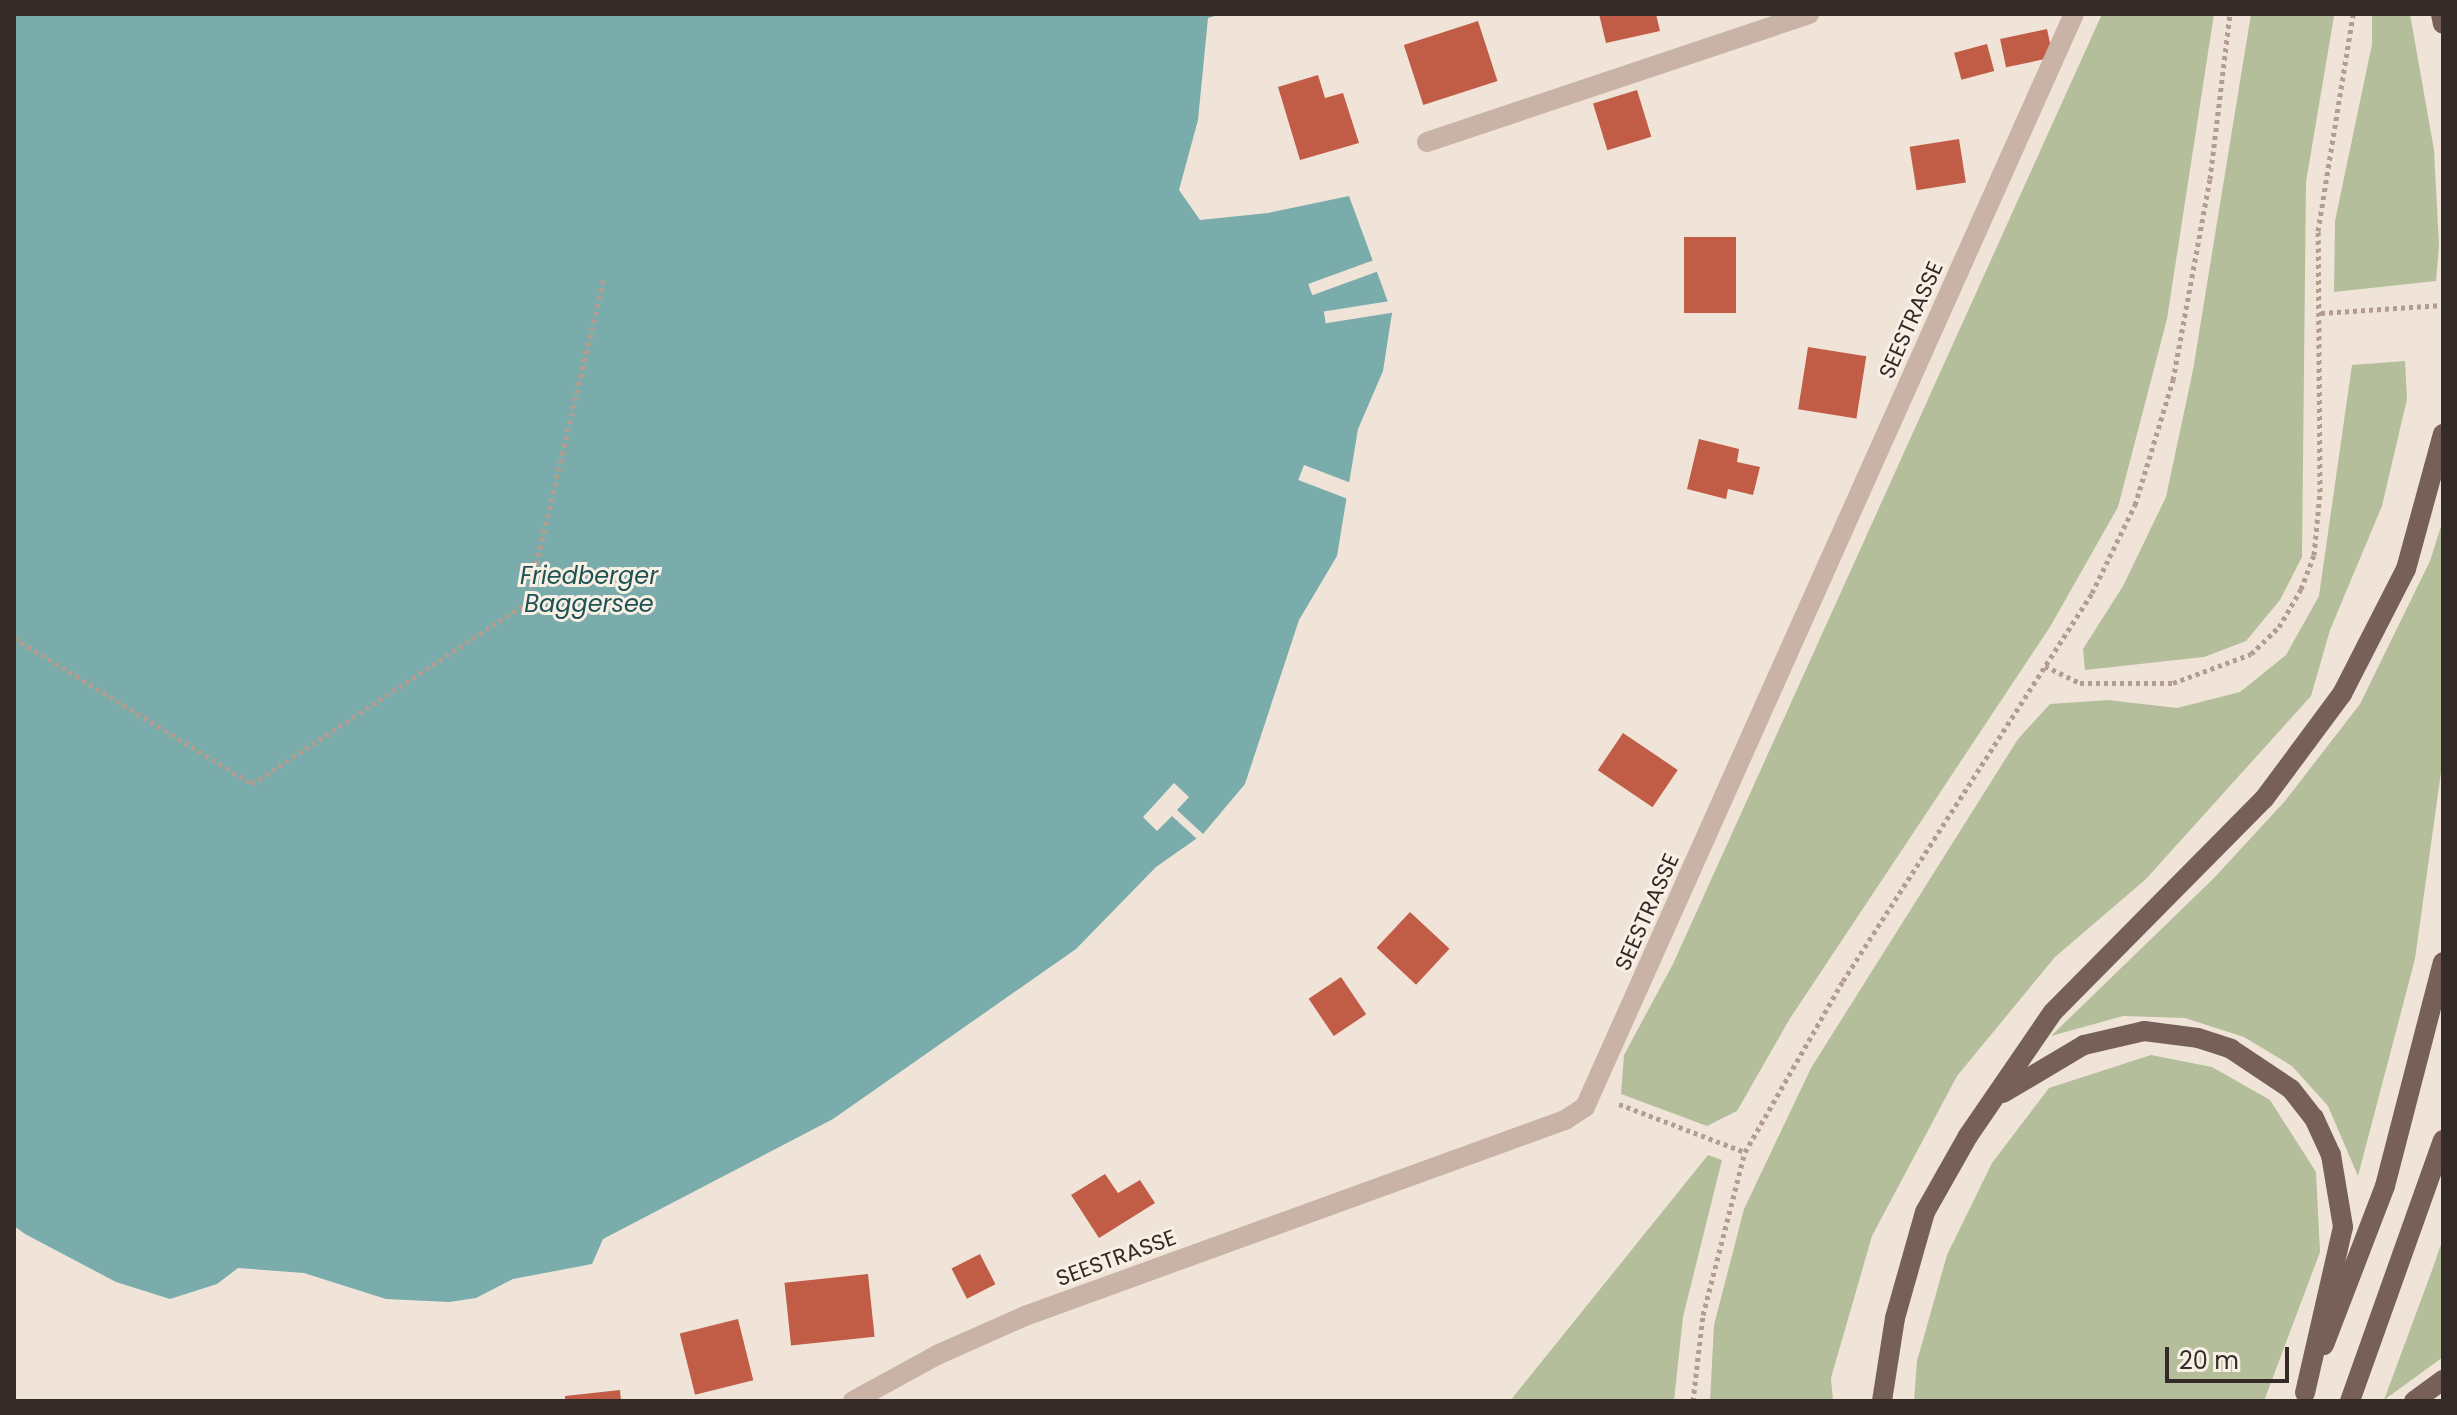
<!DOCTYPE html>
<style>
body{margin:0}
#map{position:relative;width:2457px;height:1415px;overflow:hidden;background:#f0e4d9;font-family:Poppins,sans-serif}
div>[style]{position:absolute}
.green>*{inset:0;background:#b4be9a}
.water>*{inset:0;background:#7aacab}
.pier>*{inset:0;background:#f0e4d9;transform-origin:0 0}
.building>*{inset:0;background:#c15d46;transform-origin:0 0}
.path>*{height:5px;margin-top:-2.5px;transform-origin:0;background:repeating-linear-gradient(90deg,#b39d90 0 4px,transparent 0 8px)}
.minor>*{height:20px;margin:-10px;padding:0 10px;transform-origin:10px;border-radius:10px;background:#c8b3a6}
.primary>*{height:20px;margin:-10px;padding:0 10px;transform-origin:10px;border-radius:10px;background:#766058}
span{translate:-50% -50%;white-space:nowrap;text-align:center;line-height:1.15;-webkit-text-stroke:6px #f8efe5;paint-order:stroke}
.street-label{font-size:22px;color:#342a27}
.water-label{font-size:24px;color:#1e5354;font-style:italic}
.frame{position:absolute;inset:0;border:16px solid #342a27;pointer-events:none}
.scale{position:absolute;left:2165px;top:1347px;width:124px;height:36px;box-sizing:border-box;border:4px solid #342a27;border-top:0;padding-left:10px;font-size:24px;line-height:28px;white-space:nowrap;color:#342a27;-webkit-text-stroke:6px #f8efe5;paint-order:stroke}
</style>
<div id="map">
<div class="green">
<i style="clip-path:polygon(2102px 14px,2214px 14px,2167px 319px,2118px 507px,2050px 627px,1789px 1020px,1737px 1111px,1707px 1126px,1621px 1094px,1624px 1055px,1673px 964px)"></i>
<i style="clip-path:polygon(2251px 14px,2334px 16px,2306px 182px,2302px 557px,2280px 600px,2246px 641px,2204px 657px,2085px 670px,2083px 649px,2123px 586px,2166px 497px,2193px 370px)"></i>
<i style="clip-path:polygon(2372px 14px,2410px 14px,2434px 150px,2439px 245px,2436px 281px,2334px 292px,2335px 221px,2372px 44px)"></i>
<i style="clip-path:polygon(2405px 361px,2407px 399px,2382px 506px,2330px 630px,2311px 696px,2146px 879px,2055px 957px,1957px 1076px,1872px 1236px,1831px 1378px,1833px 1401px,1710px 1401px,1714px 1325px,1744px 1209px,1811px 1068px,2018px 739px,2050px 704px,2108px 700px,2177px 708px,2240px 692px,2286px 655px,2319px 596px,2352px 365px)"></i>
<i style="clip-path:polygon(2443px 520px,2443px 758px,2415px 959px,2358px 1176px,2328px 1106px,2292px 1066px,2244px 1037px,2185px 1018px,2123px 1016px,2051px 1036px,2214px 878px,2285px 801px,2360px 704px,2430px 561px)"></i>
<i style="clip-path:polygon(2151px 1055px,2212px 1067px,2270px 1100px,2316px 1172px,2320px 1252px,2264px 1401px,1914px 1401px,1917px 1361px,1947px 1255px,1992px 1163px,2049px 1088px)"></i>
<i style="clip-path:polygon(1708px 1155px,1722px 1160px,1683px 1317px,1674px 1401px,1510px 1401px)"></i>
<i style="clip-path:polygon(2443px 1239px,2443px 1357px,2384px 1400px,2431px 1273px)"></i>
</div>
<div class="water">
<i style="clip-path:polygon(14px 14px,1221px 14px,1208px 18px,1198px 120px,1179px 190px,1200px 220px,1268px 213px,1349px 196px,1392px 313px,1383px 371px,1358px 429px,1337px 556px,1299px 620px,1245px 784px,1203px 834px,1156px 867px,1076px 949px,833px 1119px,603px 1239px,592px 1264px,513px 1279px,476px 1298px,449px 1302px,386px 1299px,304px 1273px,238px 1268px,217px 1284px,170px 1299px,116px 1282px,25px 1234px,14px 1226px)"></i>
</div>
<div class="pier">
<i style="left:1374px;top:260px;width:12px;height:70px;rotate:70deg"></i>
<i style="left:1390px;top:301px;width:12px;height:67px;rotate:81deg"></i>
<i style="left:1304px;top:465px;width:56px;height:16px;rotate:21deg"></i>
<i style="clip-path:polygon(1174px 783px,1189px 797px,1177px 810px,1203px 834px,1197px 839px,1172px 816px,1157px 831px,1143px 817px)"></i>
</div>
<div class="building">
<i style="clip-path:polygon(1599px 14px,1656px 14px,1660px 31px,1606px 43px)"></i>
<i style="left:1478px;top:21px;width:63px;height:78px;rotate:72deg"></i>
<i style="left:2047px;top:29px;width:29px;height:48px;rotate:78deg"></i>
<i style="left:1987px;top:44px;width:28px;height:34px;rotate:75deg"></i>
<i style="clip-path:polygon(1318px 75px,1325px 98px,1343px 93px,1359px 143px,1300px 160px,1278px 87px)"></i>
<i style="left:1637px;top:90px;width:49px;height:46px;rotate:73deg"></i>
<i style="left:1959px;top:139px;width:44px;height:50px;rotate:81deg"></i>
<i style="left:1684px;top:237px;width:52px;height:76px"></i>
<i style="left:1808px;top:347px;width:59px;height:63px;rotate:9deg"></i>
<i style="clip-path:polygon(1699px 439px,1739px 449px,1737px 462px,1760px 467px,1753px 495px,1728px 489px,1726px 499px,1687px 489px)"></i>
<i style="left:1623px;top:733px;width:66px;height:45px;rotate:34deg"></i>
<i style="left:1410px;top:912px;width:54px;height:49px;rotate:43deg"></i>
<i style="left:1341px;top:977px;width:45px;height:39px;rotate:56deg"></i>
<i style="clip-path:polygon(1105px 1174px,1118px 1193px,1140px 1180px,1155px 1203px,1099px 1238px,1071px 1195px)"></i>
<i style="left:980px;top:1254px;width:34px;height:32px;rotate:63deg"></i>
<i style="left:868px;top:1274px;width:63px;height:84px;rotate:84deg"></i>
<i style="left:738px;top:1319px;width:63px;height:60px;rotate:76deg"></i>
<i style="clip-path:polygon(620px 1390px,621px 1401px,565px 1401px,565px 1396px)"></i>
</div>
<div class="path">
<i style="left:2321px;top:313px;width:122px;rotate:-3.8deg"></i>
<i style="left:14px;top:638px;width:279px;rotate:31.5deg"></i>
<i style="left:252px;top:784px;width:329px;rotate:-33.4deg"></i>
<i style="left:527px;top:603px;width:334px;rotate:-76.7deg"></i>
<i style="left:2045px;top:666px;width:39px;rotate:26deg"></i>
<i style="left:2080px;top:683px;width:93px"></i>
<i style="left:2173px;top:683px;width:83px;rotate:-20.4deg"></i>
<i style="left:2251px;top:654px;width:39px;rotate:-44deg"></i>
<i style="left:2279px;top:627px;width:44px;rotate:-59.9deg"></i>
<i style="left:2301px;top:589px;width:36px;rotate:-69deg"></i>
<i style="left:2314px;top:555px;width:63px;rotate:-84.6deg"></i>
<i style="left:2320px;top:492px;width:261px;rotate:-90.4deg"></i>
<i style="left:2318px;top:231px;width:220px;rotate:-80.8deg"></i>
<i style="left:1619px;top:1104px;width:135px;rotate:20.9deg"></i>
<i style="left:1693px;top:1401px;width:87px;rotate:-83.4deg"></i>
<i style="left:1703px;top:1315px;width:168px;rotate:-75.6deg"></i>
<i style="left:1745px;top:1152px;width:197px;rotate:-60.2deg"></i>
<i style="left:1843px;top:981px;width:461px;rotate:-57.3deg"></i>
<i style="left:2092px;top:593px;width:98px;rotate:-64deg"></i>
<i style="left:2135px;top:505px;width:131px;rotate:-73.1deg"></i>
<i style="left:2173px;top:380px;width:204px;rotate:-79.6deg"></i>
<i style="left:2210px;top:179px;width:166px;rotate:-83.1deg"></i>
</div>
<div class="minor">
<i style="left:1427px;top:142px;width:403px;rotate:-18.5deg"></i>
<i style="left:853px;top:1401px;width:96px;rotate:-28.7deg"></i>
<i style="left:937px;top:1355px;width:96px;rotate:-23.9deg"></i>
<i style="left:1025px;top:1316px;width:574px;rotate:-19.95deg"></i>
<i style="left:1565px;top:1120px;width:24px;rotate:-33deg"></i>
<i style="left:1585px;top:1107px;width:1197px;rotate:-65.9deg"></i>
</div>
<div class="primary">
<i style="left:2441px;top:14px;width:10px;rotate:79deg"></i>
<i style="left:2003px;top:1093px;width:94px;rotate:-30.7deg"></i>
<i style="left:2084px;top:1045px;width:62px;rotate:-13.1deg"></i>
<i style="left:2144px;top:1031px;width:54px;rotate:7.4deg"></i>
<i style="left:2198px;top:1038px;width:35px;rotate:18deg"></i>
<i style="left:2231px;top:1049px;width:72px;rotate:33.7deg"></i>
<i style="left:2291px;top:1089px;width:37px;rotate:52deg"></i>
<i style="left:2314px;top:1118px;width:41px;rotate:65.3deg"></i>
<i style="left:2331px;top:1155px;width:73px;rotate:80.5deg"></i>
<i style="left:2343px;top:1227px;width:170px;rotate:102.9deg"></i>
<i style="left:2324px;top:1345px;width:170px;rotate:-69deg"></i>
<i style="left:2385px;top:1186px;width:231px;rotate:-75.5deg"></i>
<i style="left:1882px;top:1401px;width:84px;rotate:-81.1deg"></i>
<i style="left:1895px;top:1318px;width:110px;rotate:-74.2deg"></i>
<i style="left:1925px;top:1212px;width:87px;rotate:-60.5deg"></i>
<i style="left:1968px;top:1136px;width:150px;rotate:-55.6deg"></i>
<i style="left:2053px;top:1012px;width:300px;rotate:-45.3deg"></i>
<i style="left:2264px;top:799px;width:131px;rotate:-53.4deg"></i>
<i style="left:2342px;top:694px;width:140px;rotate:-62.9deg"></i>
<i style="left:2406px;top:569px;width:140px;rotate:-74.7deg"></i>
<i style="left:2350px;top:1401px;width:277px;rotate:-70.4deg"></i>
<i style="left:2414px;top:1401px;width:36px;rotate:-36deg"></i>
</div>
<div class="street-label">
<span style="left:1911px;top:320px;rotate:-66deg">SEESTRASSE</span>
<span style="left:1647px;top:912px;rotate:-66deg">SEESTRASSE</span>
<span style="left:1116px;top:1258px;rotate:-20deg">SEESTRASSE</span>
</div>
<div class="water-label">
<span style="left:589px;top:590px">Friedberger<br>Baggersee</span>
</div>
<div class="frame"></div>
<div class="scale">20 m</div>
</div>
